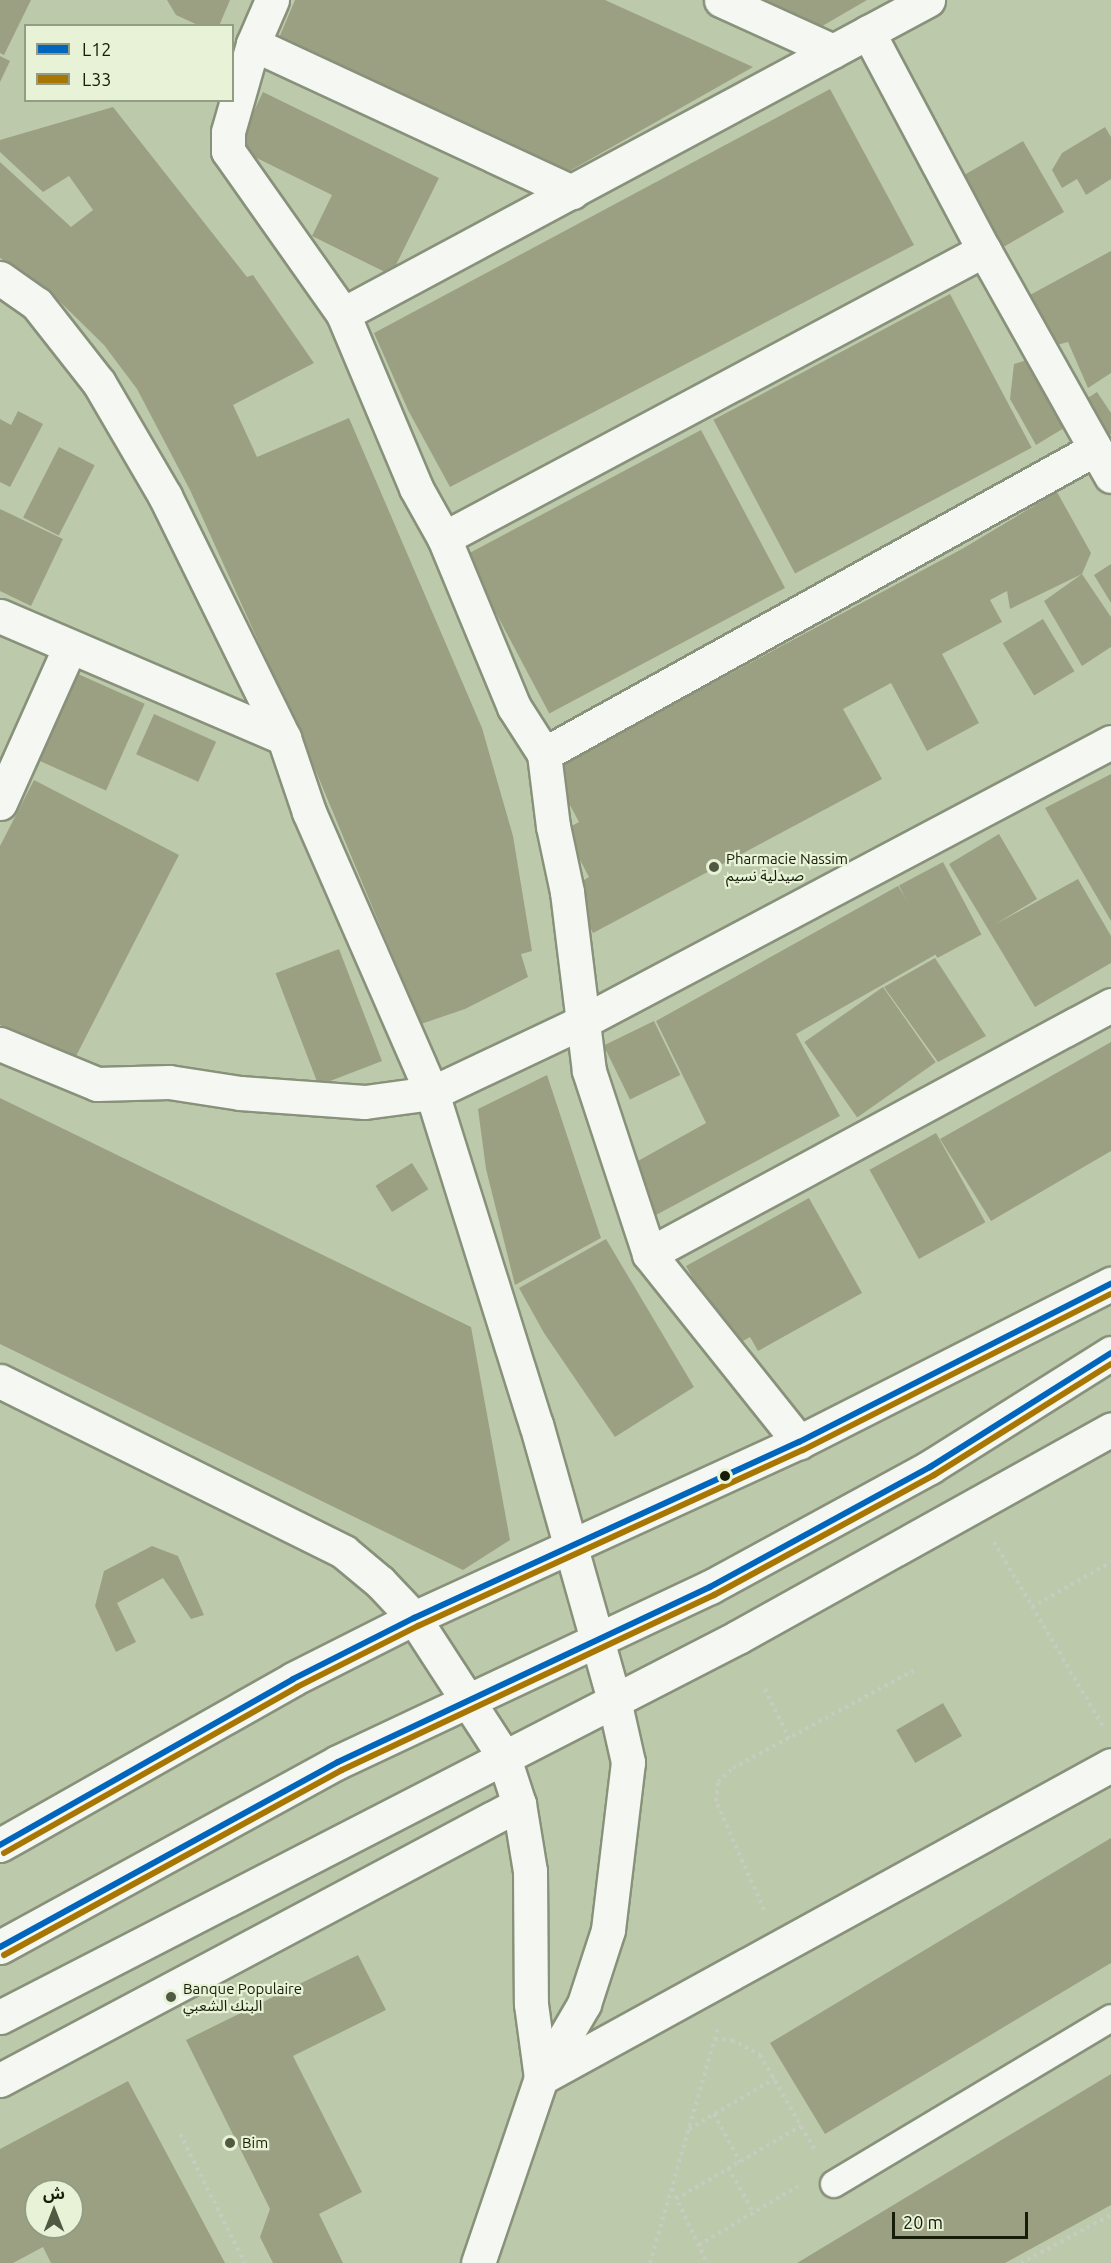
<!DOCTYPE html>
<meta charset="utf-8">
<style>
body{margin:0}
#map{position:relative;width:1111px;height:2263px;overflow:hidden;background:#bdc9ab;font-family:Ubuntu,"Noto Sans Arabic",sans-serif}
div>[style]{position:absolute}
.building>*{inset:0;background:#9ca083;transform-origin:0 0}
.path>*{height:4px;margin-top:-2px;transform-origin:0;background:repeating-linear-gradient(90deg,#c7cbc2 0 3px,transparent 0 7.5px)}
.roads{filter:drop-shadow(2px 0 #88917a) drop-shadow(-2px 0 #88917a) drop-shadow(0 2px #88917a) drop-shadow(0 -2px #88917a)}
.lane>*{height:26px;margin:-13px;padding:0 13px;transform-origin:13px;border-radius:13px;background:#f5f7f2}
.street>*{height:33px;margin:-16.5px;padding:0 16.5px;transform-origin:16.5px;border-radius:16.5px;background:#f5f7f2}
.secondary>*{height:33px;margin:-16.5px;padding:0 16.5px;transform-origin:16.5px;border-radius:16.5px;background:#f5f7f2}
.bus-1>*{height:6px;margin:-3px;padding:0 3px;transform-origin:3px;border-radius:3px;background:#0065bd}
.bus-2>*{height:6px;margin:-3px;padding:0 3px;transform-origin:3px;border-radius:3px;background:#a87603}
.dots>*{width:16px;height:16px;translate:-50% -50%;box-sizing:border-box;border:3px solid #e7f2d6;border-radius:50%}
span{translate:-50% -50%;white-space:nowrap;text-align:center;line-height:1.15;-webkit-text-stroke:4.5px #e7f2d6;paint-order:stroke}
.poi-label{font-size:15px;color:#161d08}
.left{translate:0 -50%;text-align:left}
.legend{position:absolute;left:24px;top:24px;width:210px;height:78px;box-sizing:border-box;background:#e7f2d6;border:2px solid #939d84;margin:0;padding:8px 10px;list-style:none;font-size:18px;color:#161d08}
.legend li{display:flex;align-items:center;gap:12px;height:30px}
.legend b{width:30px;border:2px solid #939d84}
.north{position:absolute;left:24px;top:2179px;width:60px;height:60px;box-sizing:border-box;background:#e7f2d6;border:2px solid #939d84;border-radius:50%;rotate:0deg;font-size:16px;font-weight:700;line-height:24px;text-align:center;color:#161d08}
.north::after{content:'';display:block;margin:auto;width:21px;height:27px;background:#505941;clip-path:polygon(50% 0,100% 100%,50% 72%,0 100%)}
.scale{position:absolute;left:892px;top:2212px;width:136px;height:27px;box-sizing:border-box;border:3px solid #161d08;border-top:0;padding-left:8px;font-size:18px;line-height:21px;white-space:nowrap;color:#161d08;-webkit-text-stroke:4px #e7f2d6;paint-order:stroke}
</style>
<div id="map">
<div class="building">
<i style="clip-path:polygon(0 0,31px 0,4px 55px,0 53px)"></i>
<i style="clip-path:polygon(167px 0,230px 0,219px 26px,200px 26px,176px 15px)"></i>
<i style="clip-path:polygon(295px 0,605px 0,753px 67px,566px 173px,279px 38px)"></i>
<i style="clip-path:polygon(742px 0,867px 0,812px 32px)"></i>
<i style="clip-path:polygon(0 56px,10px 61px,0 82px)"></i>
<i style="clip-path:polygon(830px 89px,914px 245px,450px 487px,408px 410px,374px 333px)"></i>
<i style="clip-path:polygon(263px 92px,439px 178px,391px 275px,312px 236px,332px 195px,236px 148px)"></i>
<i style="clip-path:polygon(113px 107px,247px 277px,253px 275px,314px 363px,233px 405px,257px 457px,349px 418px,482px 728px,513px 836px,532px 951px,521px 954px,528px 977px,465px 1009px,421px 1024px,305px 745px,190px 490px,137px 389px,104px 345px,50px 292px,0 258px,0 162px,71px 227px,93px 210px,69px 176px,43px 192px,0 152px,0 140px)"></i>
<i style="clip-path:polygon(1105px 127px,1111px 137px,1111px 179px,1086px 195px,1077px 179px,1062px 188px,1052px 170px,1062px 153px)"></i>
<i style="left:1023px;top:141px;width:82px;height:70px;rotate:60deg"></i>
<i style="clip-path:polygon(1111px 251px,1111px 373px,1088px 388px,1068px 342px,1053px 346px,1028px 296px)"></i>
<i style="left:950px;top:294px;width:174px;height:268px;rotate:62deg"></i>
<i style="clip-path:polygon(1030px 359px,1069px 425px,1036px 445px,1010px 399px,1014px 364px)"></i>
<i style="clip-path:polygon(1097px 392px,1111px 413px,1111px 434px,1101px 441px,1080px 403px)"></i>
<i style="clip-path:polygon(18px 411px,43px 424px,10px 487px,0 482px,0 419px,11px 425px)"></i>
<i style="left:701px;top:430px;width:179px;height:267px;rotate:62deg"></i>
<i style="left:59px;top:447px;width:40px;height:79px;rotate:27deg"></i>
<i style="clip-path:polygon(1057px 492px,1091px 553px,1082px 574px,1010px 609px,1007px 591px,990px 600px,1002px 622px,942px 654px,979px 723px,927px 751px,891px 683px,843px 709px,882px 779px,593px 933px,569px 889px,589px 877px,564px 830px,579px 822px,551px 770px,962px 549px)"></i>
<i style="clip-path:polygon(0 509px,63px 539px,31px 606px,0 591px)"></i>
<i style="clip-path:polygon(1111px 564px,1111px 603px,1094px 575px)"></i>
<i style="clip-path:polygon(1082px 574px,1111px 617px,1111px 647px,1082px 666px,1044px 601px)"></i>
<i style="left:1043px;top:619px;width:61px;height:47px;rotate:59deg"></i>
<i style="left:78px;top:674px;width:73px;height:95px;rotate:24deg"></i>
<i style="left:154px;top:714px;width:68px;height:44px;rotate:24deg"></i>
<i style="clip-path:polygon(1111px 774px,1111px 921px,1045px 808px)"></i>
<i style="clip-path:polygon(34px 780px,179px 855px,73px 1062px,0 1025px,0 846px)"></i>
<i style="clip-path:polygon(999px 834px,1037px 899px,994px 925px,1078px 879px,1111px 936px,1111px 963px,1035px 1007px,949px 864px)"></i>
<i style="left:943px;top:862px;width:82px;height:50px;rotate:62deg"></i>
<i style="clip-path:polygon(898px 886px,940px 952px,796px 1034px,840px 1116px,656px 1215px,629px 1166px,706px 1123px,656px 1021px)"></i>
<i style="left:339px;top:949px;width:120px;height:68px;rotate:69deg"></i>
<i style="clip-path:polygon(935px 958px,986px 1036px,938px 1062px,884px 987px)"></i>
<i style="left:883px;top:987px;width:92px;height:96px;rotate:55deg"></i>
<i style="left:654px;top:1021px;width:60px;height:56px;rotate:64deg"></i>
<i style="clip-path:polygon(1111px 1042px,1111px 1151px,991px 1221px,940px 1139px)"></i>
<i style="clip-path:polygon(547px 1075px,601px 1238px,515px 1285px,486px 1169px,478px 1109px)"></i>
<i style="clip-path:polygon(0 1098px,471px 1327px,510px 1540px,463px 1570px,0 1344px)"></i>
<i style="left:936px;top:1133px;width:102px;height:76px;rotate:61deg"></i>
<i style="left:412px;top:1163px;width:31px;height:43px;rotate:58deg"></i>
<i style="clip-path:polygon(809px 1198px,862px 1293px,758px 1351px,750px 1337px,731px 1348px,686px 1266px)"></i>
<i style="clip-path:polygon(606px 1239px,694px 1387px,615px 1437px,544px 1333px,519px 1288px)"></i>
<i style="clip-path:polygon(152px 1546px,178px 1556px,204px 1615px,191px 1619px,163px 1578px,117px 1603px,136px 1642px,116px 1652px,95px 1606px,104px 1571px)"></i>
<i style="left:943px;top:1703px;width:38px;height:54px;rotate:60deg"></i>
<i style="clip-path:polygon(1111px 1838px,1111px 1963px,825px 2134px,770px 2043px)"></i>
<i style="clip-path:polygon(358px 1955px,386px 2010px,293px 2056px,362px 2192px,319px 2214px,343px 2263px,273px 2263px,260px 2237px,270px 2209px,186px 2040px)"></i>
<i style="clip-path:polygon(1111px 2074px,1111px 2205px,1005px 2263px,797px 2263px)"></i>
<i style="clip-path:polygon(evenodd,128px 2081px,225px 2263px,51px 2263px,43px 2247px,13px 2263px,0 2263px,0 2149px,128px 2081px,36px 2191px,72px 2191px,72px 2227px,36px 2227px,36px 2191px)"></i>
</div>
<div class="path">
<i style="left:994px;top:1542px;width:214px;rotate:59.4deg"></i>
<i style="left:1032px;top:1607px;width:91px;rotate:-29.7deg"></i>
<i style="left:765px;top:1689px;width:55px;rotate:63.9deg"></i>
<i style="left:764px;top:1910px;width:119px;rotate:-113.8deg"></i>
<i style="left:716px;top:1801px;width:19px;rotate:-84deg"></i>
<i style="left:718px;top:1782px;width:21px;rotate:-43deg"></i>
<i style="left:733px;top:1768px;width:207px;rotate:-28.3deg"></i>
<i style="left:715px;top:2039px;width:17px;rotate:3deg"></i>
<i style="left:732px;top:2040px;width:32px;rotate:28deg"></i>
<i style="left:760px;top:2055px;width:112px;rotate:60deg"></i>
<i style="left:714px;top:2114px;width:55px;rotate:61.6deg"></i>
<i style="left:689px;top:2129px;width:99px;rotate:-30.5deg"></i>
<i style="left:180px;top:2134px;width:144px;rotate:63.3deg"></i>
<i style="left:728px;top:2168px;width:51px;rotate:60.4deg"></i>
<i style="left:672px;top:2189px;width:82px;rotate:64.7deg"></i>
<i style="left:676px;top:2199px;width:145px;rotate:-30.3deg"></i>
<i style="left:699px;top:2245px;width:115px;rotate:-30.8deg"></i>
<i style="left:650px;top:2263px;width:246px;rotate:-73.9deg"></i>
<i style="left:1021px;top:2263px;width:102px;rotate:-28.1deg"></i>
</div>
<div class="roads">
<div class="lane">
<i style="left:834px;top:2184px;width:323px;rotate:-30.9deg"></i>
</div>
<div class="street">
<i style="left:272px;top:0;width:48px;rotate:113.4deg"></i>
<i style="left:253px;top:44px;width:91px;rotate:105.9deg"></i>
<i style="left:228px;top:132px;width:19px;rotate:90deg"></i>
<i style="left:228px;top:151px;width:199px;rotate:54.8deg"></i>
<i style="left:343px;top:314px;width:189px;rotate:67.2deg"></i>
<i style="left:416px;top:488px;width:57px;rotate:60.8deg"></i>
<i style="left:444px;top:538px;width:183px;rotate:67.5deg"></i>
<i style="left:514px;top:707px;width:56px;rotate:57.4deg"></i>
<i style="left:544px;top:754px;width:73px;rotate:82.9deg"></i>
<i style="left:553px;top:826px;width:67px;rotate:78deg"></i>
<i style="left:567px;top:892px;width:180px;rotate:83deg"></i>
<i style="left:589px;top:1071px;width:193px;rotate:71.8deg"></i>
<i style="left:649px;top:1254px;width:241px;rotate:51.4deg"></i>
<i style="left:721px;top:0;width:123px;rotate:24.5deg"></i>
<i style="left:868px;top:32px;width:247px;rotate:62deg"></i>
<i style="left:984px;top:250px;width:259px;rotate:60.7deg"></i>
<i style="left:253px;top:44px;width:352px;rotate:24.9deg"></i>
<i style="left:0;top:278px;width:45px;rotate:35.1deg"></i>
<i style="left:37px;top:304px;width:100px;rotate:51.9deg"></i>
<i style="left:99px;top:383px;width:131px;rotate:59.7deg"></i>
<i style="left:165px;top:496px;width:270px;rotate:63.8deg"></i>
<i style="left:284px;top:738px;width:78px;rotate:71.3deg"></i>
<i style="left:309px;top:812px;width:307px;rotate:66.4deg"></i>
<i style="left:432px;top:1093px;width:347px;rotate:72.6deg"></i>
<i style="left:536px;top:1424px;width:287px;rotate:74.2deg"></i>
<i style="left:614px;top:1700px;width:64px;rotate:77.3deg"></i>
<i style="left:628px;top:1762px;width:169px;rotate:96.8deg"></i>
<i style="left:608px;top:1930px;width:78px;rotate:108deg"></i>
<i style="left:584px;top:2004px;width:86px;rotate:120.2deg"></i>
<i style="left:541px;top:2078px;width:195px;rotate:108.8deg"></i>
<i style="left:343px;top:314px;width:664px;rotate:-28.22deg"></i>
<i style="left:444px;top:538px;width:612px;rotate:-28.07deg"></i>
<i style="left:0;top:616px;width:309px;rotate:23.2deg"></i>
<i style="left:544px;top:754px;width:630px;rotate:-28.97deg"></i>
<i style="left:0;top:803px;width:169px;rotate:-65.9deg"></i>
<i style="left:0;top:1044px;width:105px;rotate:22.4deg"></i>
<i style="left:97px;top:1084px;width:72px;rotate:-1.6deg"></i>
<i style="left:169px;top:1082px;width:72px;rotate:8.8deg"></i>
<i style="left:240px;top:1093px;width:125px;rotate:4.1deg"></i>
<i style="left:365px;top:1102px;width:68px;rotate:-7.7deg"></i>
<i style="left:432px;top:1093px;width:168px;rotate:-25.3deg"></i>
<i style="left:584px;top:1021px;width:596px;rotate:-27.9deg"></i>
<i style="left:649px;top:1254px;width:525px;rotate:-28.32deg"></i>
<i style="left:0;top:1381px;width:384px;rotate:26.4deg"></i>
<i style="left:344px;top:1552px;width:47px;rotate:39.8deg"></i>
<i style="left:380px;top:1582px;width:50px;rotate:46.6deg"></i>
<i style="left:414px;top:1618px;width:163px;rotate:57deg"></i>
<i style="left:503px;top:1755px;width:52px;rotate:71.9deg"></i>
<i style="left:519px;top:1804px;width:68px;rotate:80.7deg"></i>
<i style="left:530px;top:1871px;width:133px;rotate:89.6deg"></i>
<i style="left:531px;top:2004px;width:75px;rotate:82.3deg"></i>
<i style="left:0;top:2017px;width:830px;rotate:-27.24deg"></i>
<i style="left:738px;top:1637px;width:427px;rotate:-29.1deg"></i>
<i style="left:541px;top:2078px;width:650px;rotate:-28.77deg"></i>
<i style="left:0;top:2080px;width:588px;rotate:-28deg"></i>
</div>
<div class="secondary">
<i style="left:0;top:1845px;width:337px;rotate:-29.5deg"></i>
<i style="left:293px;top:1679px;width:136px;rotate:-26.8deg"></i>
<i style="left:414px;top:1618px;width:423px;rotate:-24.6deg"></i>
<i style="left:799px;top:1442px;width:350px;rotate:-26.9deg"></i>
<i style="left:0;top:1947px;width:385px;rotate:-28.7deg"></i>
<i style="left:338px;top:1762px;width:411px;rotate:-25.2deg"></i>
<i style="left:710px;top:1587px;width:251px;rotate:-28.6deg"></i>
<i style="left:930px;top:1467px;width:214px;rotate:-32.2deg"></i>
</div>
</div>
<div class="bus-1">
<i style="left:0;top:1845px;width:337px;rotate:-29.5deg"></i>
<i style="left:293px;top:1679px;width:136px;rotate:-26.8deg"></i>
<i style="left:414px;top:1618px;width:423px;rotate:-24.6deg"></i>
<i style="left:799px;top:1442px;width:350px;rotate:-26.9deg"></i>
<i style="left:0;top:1947px;width:385px;rotate:-28.7deg"></i>
<i style="left:338px;top:1762px;width:411px;rotate:-25.2deg"></i>
<i style="left:710px;top:1587px;width:251px;rotate:-28.6deg"></i>
<i style="left:930px;top:1467px;width:214px;rotate:-32.2deg"></i>
</div>
<div class="bus-2">
<i style="left:4px;top:1853px;width:337px;rotate:-29.5deg"></i>
<i style="left:297px;top:1687px;width:136px;rotate:-26.8deg"></i>
<i style="left:418px;top:1626px;width:423px;rotate:-24.6deg"></i>
<i style="left:803px;top:1450px;width:345px;rotate:-26.9deg"></i>
<i style="left:4px;top:1955px;width:385px;rotate:-28.7deg"></i>
<i style="left:342px;top:1770px;width:411px;rotate:-25.2deg"></i>
<i style="left:714px;top:1595px;width:251px;rotate:-28.6deg"></i>
<i style="left:934px;top:1475px;width:209px;rotate:-32.1deg"></i>
</div>
<div class="dots">
<i style="left:714px;top:867px;background:#505941"></i>
<i style="left:725px;top:1476px;background:#161d08"></i>
<i style="left:171px;top:1997px;background:#505941"></i>
<i style="left:230px;top:2143px;background:#505941"></i>
</div>
<div class="poi-label">
<span class="left" style="left:726px;top:867px">Pharmacie Nassim<br>صيدلية نسيم</span>
<span class="left" style="left:183px;top:1997px">Banque Populaire<br>البنك الشعبي</span>
<span class="left" style="left:242px;top:2143px">Bim</span>
</div>
<ul class="legend">
<li><b style="height:8px;background:#0065bd"></b>L12</li>
<li><b style="height:8px;background:#a87603"></b>L33</li>
</ul>
<div class="north">ش</div>
<div class="scale">20 m</div>
</div>
